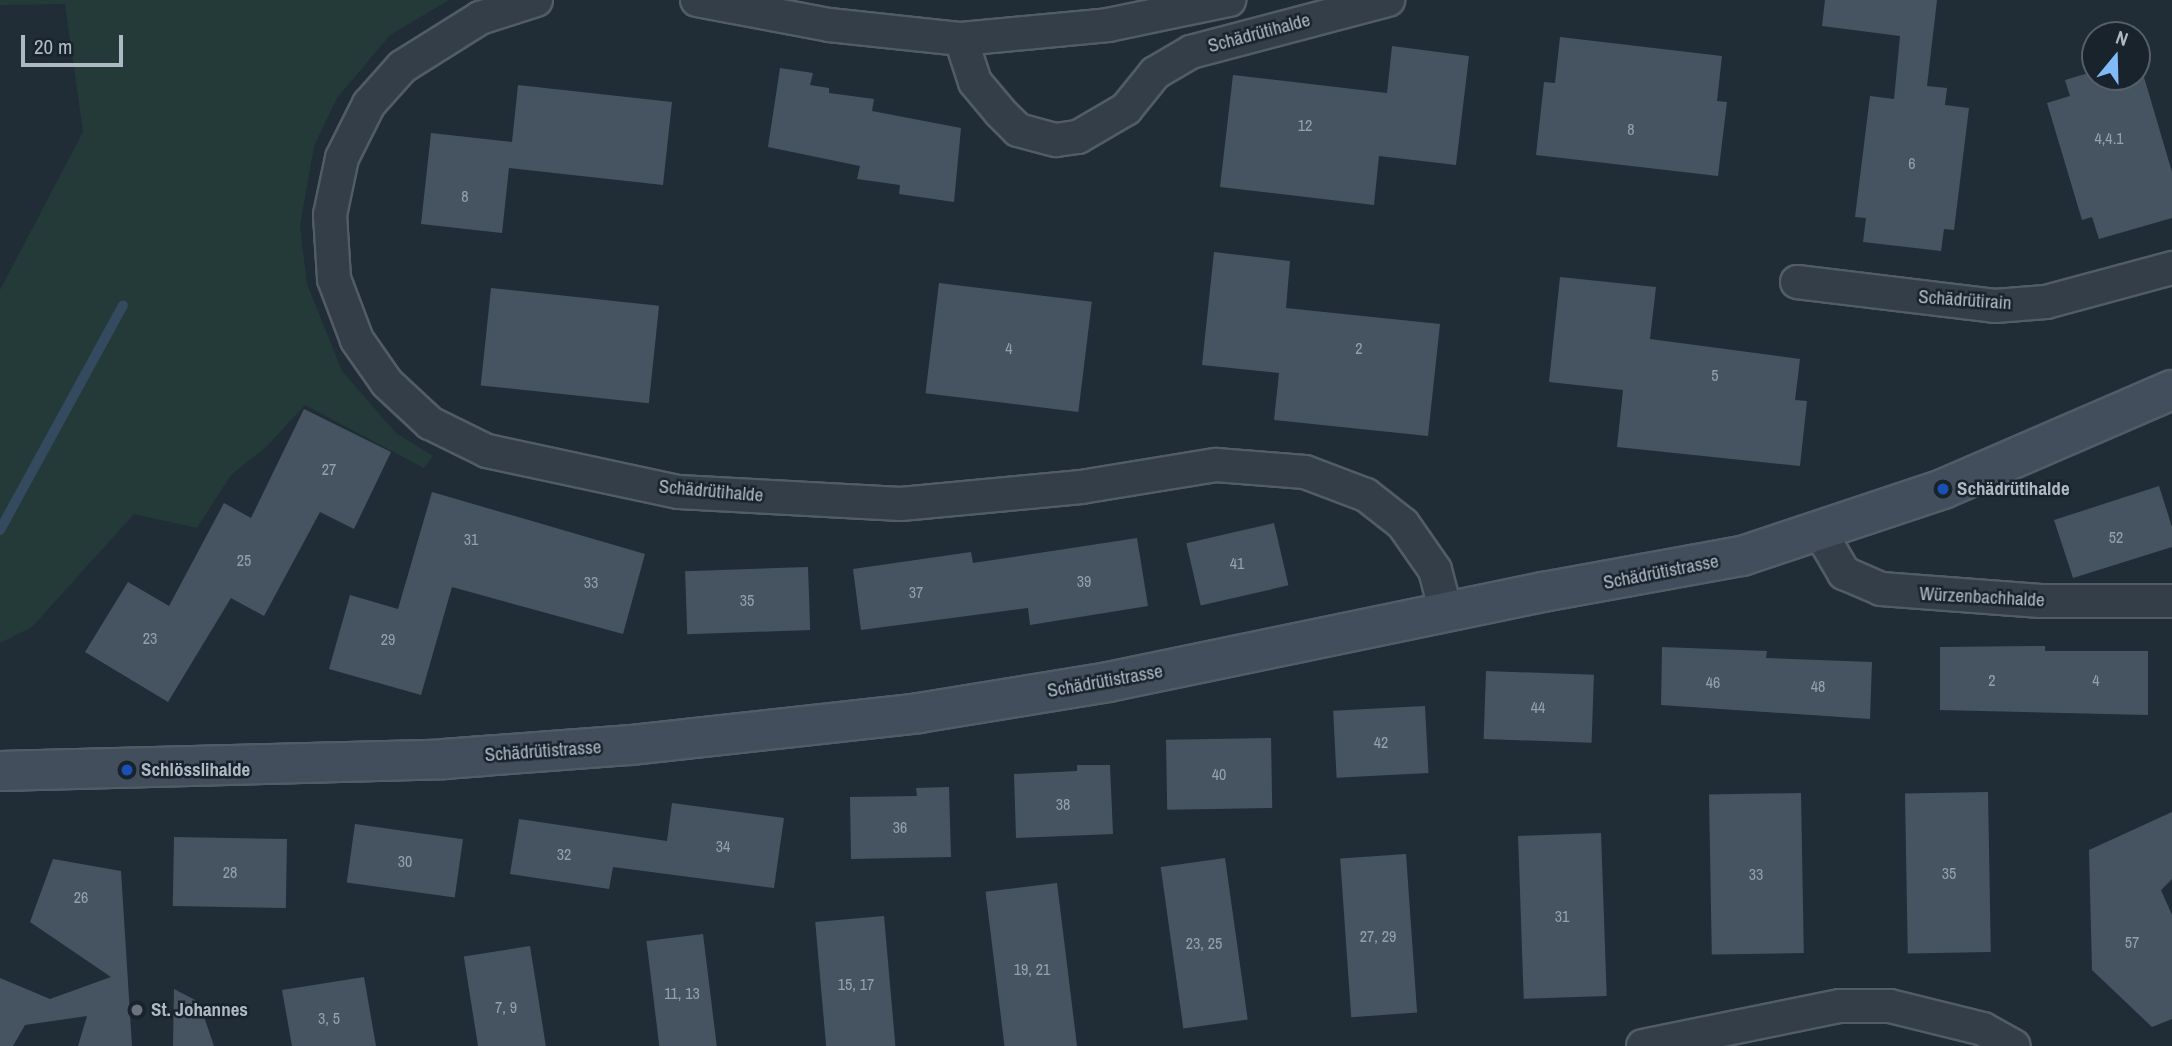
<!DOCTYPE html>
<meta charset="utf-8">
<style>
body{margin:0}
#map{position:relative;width:2172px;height:1046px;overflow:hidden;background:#202d37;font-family:"Archivo Narrow",sans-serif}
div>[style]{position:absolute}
.green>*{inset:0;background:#233a39}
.stream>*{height:10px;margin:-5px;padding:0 5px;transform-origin:5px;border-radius:5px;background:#344a5f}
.building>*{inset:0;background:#465461;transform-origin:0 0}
.roads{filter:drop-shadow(2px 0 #515c65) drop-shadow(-2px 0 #515c65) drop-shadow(0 2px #515c65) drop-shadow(0 -2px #515c65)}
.minor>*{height:32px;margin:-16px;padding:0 16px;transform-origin:16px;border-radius:16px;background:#343e48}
.secondary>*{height:38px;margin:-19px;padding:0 19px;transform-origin:19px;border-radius:19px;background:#424e5b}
.dots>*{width:19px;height:19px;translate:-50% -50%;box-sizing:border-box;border:4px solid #19232c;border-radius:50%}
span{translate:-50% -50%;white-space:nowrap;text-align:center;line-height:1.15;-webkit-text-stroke:5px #19232c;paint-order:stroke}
.number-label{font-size:16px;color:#94a0ab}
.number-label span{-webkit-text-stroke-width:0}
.street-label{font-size:19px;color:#aeb9c4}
.poi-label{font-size:19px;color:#aeb9c4;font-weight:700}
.left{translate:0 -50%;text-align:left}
.north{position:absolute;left:2081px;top:21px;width:70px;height:70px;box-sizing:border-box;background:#19232c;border:2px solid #555f69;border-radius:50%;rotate:19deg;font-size:19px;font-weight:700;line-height:28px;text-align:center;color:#aeb9c4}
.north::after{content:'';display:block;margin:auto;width:24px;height:32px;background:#81bbf7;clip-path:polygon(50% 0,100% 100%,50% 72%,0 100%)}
.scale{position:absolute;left:21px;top:35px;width:102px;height:32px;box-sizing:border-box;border:4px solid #aeb9c4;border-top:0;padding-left:9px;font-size:21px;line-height:24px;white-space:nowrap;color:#aeb9c4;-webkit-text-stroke:5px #19232c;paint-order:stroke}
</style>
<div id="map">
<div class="green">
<i style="clip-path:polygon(0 0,449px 0,390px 35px,337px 98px,314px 146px,300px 226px,307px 284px,342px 371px,396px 433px,433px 456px,424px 468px,305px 405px,267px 446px,231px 475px,197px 528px,134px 514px,32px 627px,0 643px,0 290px,83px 132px,65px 4px,0 5px)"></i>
</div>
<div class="stream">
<i style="left:0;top:530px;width:256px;rotate:-61.3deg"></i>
</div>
<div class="building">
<i style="clip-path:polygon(1825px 0,1937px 0,1927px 86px,1947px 88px,1945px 105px,1969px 108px,1954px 230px,1944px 229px,1941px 251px,1863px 242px,1866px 218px,1855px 217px,1870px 96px,1894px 99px,1900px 36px,1822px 26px)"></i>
<i style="clip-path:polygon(1560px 37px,1722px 56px,1717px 101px,1727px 102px,1718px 176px,1536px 155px,1544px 82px,1555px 83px)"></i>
<i style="clip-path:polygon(1392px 46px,1469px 56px,1456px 165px,1379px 156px,1374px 205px,1220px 187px,1233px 75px,1387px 93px)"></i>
<i style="clip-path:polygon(780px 68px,813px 73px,810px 85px,829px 88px,829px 93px,874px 99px,872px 111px,961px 128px,954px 202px,899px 194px,900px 185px,857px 179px,860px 166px,768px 147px)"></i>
<i style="clip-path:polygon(2095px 71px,2095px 77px,2144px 77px,2172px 172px,2172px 218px,2099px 239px,2092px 217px,2082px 220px,2047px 103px,2070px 96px,2065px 80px)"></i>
<i style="clip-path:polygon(518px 85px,672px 102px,663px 185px,509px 168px,502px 233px,421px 224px,431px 133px,512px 142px)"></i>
<i style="clip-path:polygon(1214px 252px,1290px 261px,1286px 308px,1440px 324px,1428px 436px,1274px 420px,1279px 373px,1202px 365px)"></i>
<i style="clip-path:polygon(1560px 277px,1656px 287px,1650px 339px,1800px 359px,1795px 400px,1807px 401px,1800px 466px,1617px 447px,1623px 390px,1549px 382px)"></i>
<i style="left:939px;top:283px;width:154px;height:111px;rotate:7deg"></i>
<i style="left:491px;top:288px;width:169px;height:98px;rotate:6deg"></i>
<i style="clip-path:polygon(304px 409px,391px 452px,354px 529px,320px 512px,264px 616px,231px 598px,168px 702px,85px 652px,128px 582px,169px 606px,224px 503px,251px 518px)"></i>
<i style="clip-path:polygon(2159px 486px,2172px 527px,2172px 547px,2073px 578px,2054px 520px)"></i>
<i style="clip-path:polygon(432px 492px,645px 554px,623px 634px,452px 587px,421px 695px,329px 669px,350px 595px,398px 609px)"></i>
<i style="left:1274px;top:523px;width:64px;height:90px;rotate:77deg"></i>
<i style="clip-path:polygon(1137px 538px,1148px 606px,1030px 625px,1028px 608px,861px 630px,853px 569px,971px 552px,973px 563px)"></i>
<i style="left:808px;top:567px;width:63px;height:123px;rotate:88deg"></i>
<i style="clip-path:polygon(2045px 646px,2045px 651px,2148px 651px,2148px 715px,1940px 710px,1940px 647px)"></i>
<i style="clip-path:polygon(1662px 647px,1767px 651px,1766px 658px,1872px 662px,1870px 719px,1661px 705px)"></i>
<i style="left:1486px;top:671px;width:108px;height:68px;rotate:2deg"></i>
<i style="left:1425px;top:706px;width:67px;height:92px;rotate:87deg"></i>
<i style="left:1271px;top:738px;width:70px;height:105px;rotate:89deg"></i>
<i style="clip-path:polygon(1077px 765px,1110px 765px,1113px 834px,1016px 838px,1014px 774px,1077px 771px)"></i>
<i style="clip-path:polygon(949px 787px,951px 857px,851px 859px,850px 797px,917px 796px,916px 788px)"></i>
<i style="left:1988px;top:792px;width:160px;height:83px;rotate:89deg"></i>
<i style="left:1801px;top:793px;width:160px;height:92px;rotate:89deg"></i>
<i style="clip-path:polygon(672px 803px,784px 818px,774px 888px,613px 867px,609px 889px,510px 874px,519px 819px,667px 841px)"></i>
<i style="clip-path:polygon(2172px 812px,2172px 879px,2161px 890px,2172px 915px,2172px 1019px,2152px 1027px,2092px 970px,2089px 850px)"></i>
<i style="left:355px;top:824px;width:109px;height:59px;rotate:8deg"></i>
<i style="left:1601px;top:833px;width:163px;height:83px;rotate:88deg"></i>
<i style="left:174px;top:837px;width:113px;height:69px;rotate:1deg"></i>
<i style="left:1406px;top:854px;width:159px;height:66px;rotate:86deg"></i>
<i style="left:1225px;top:858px;width:163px;height:65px;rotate:82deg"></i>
<i style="clip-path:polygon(53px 859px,121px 871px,132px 1046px,78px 1046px,87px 1016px,25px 1025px,13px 1046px,0 1046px,0 978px,50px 999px,111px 977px,30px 922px)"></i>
<i style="left:1057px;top:883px;width:164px;height:72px;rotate:83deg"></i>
<i style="left:884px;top:916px;width:131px;height:69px;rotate:85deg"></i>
<i style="left:703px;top:934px;width:113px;height:57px;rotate:83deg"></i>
<i style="left:530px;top:946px;width:101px;height:67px;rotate:81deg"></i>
<i style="clip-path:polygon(364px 977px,376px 1046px,292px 1046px,282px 990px)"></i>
<i style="clip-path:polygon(174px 989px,199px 1002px,214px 1046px,173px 1046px)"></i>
</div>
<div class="roads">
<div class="minor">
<i style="left:536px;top:0;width:59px;rotate:162.2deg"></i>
<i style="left:480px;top:18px;width:92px;rotate:147.9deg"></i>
<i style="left:402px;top:67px;width:50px;rotate:131.7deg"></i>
<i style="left:369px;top:104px;width:60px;rotate:116.6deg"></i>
<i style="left:342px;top:158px;width:58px;rotate:101.9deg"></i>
<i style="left:330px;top:215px;width:64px;rotate:86.4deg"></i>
<i style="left:334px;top:279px;width:65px;rotate:69.3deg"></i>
<i style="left:357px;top:340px;width:52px;rotate:55.1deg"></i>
<i style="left:387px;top:383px;width:59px;rotate:42.9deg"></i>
<i style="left:430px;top:423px;width:64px;rotate:26.2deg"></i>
<i style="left:487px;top:451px;width:196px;rotate:12.1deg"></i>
<i style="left:679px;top:492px;width:222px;rotate:3.1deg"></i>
<i style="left:901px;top:504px;width:181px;rotate:-5.4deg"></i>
<i style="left:1081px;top:487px;width:137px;rotate:-9.3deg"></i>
<i style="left:1216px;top:465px;width:89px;rotate:4.5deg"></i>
<i style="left:1305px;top:472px;width:65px;rotate:20.7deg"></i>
<i style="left:1366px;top:495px;width:47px;rotate:38.1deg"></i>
<i style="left:1403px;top:524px;width:56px;rotate:55.2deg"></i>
<i style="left:1435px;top:570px;width:43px;rotate:75.3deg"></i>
<i style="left:697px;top:0;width:134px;rotate:10.7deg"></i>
<i style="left:829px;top:25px;width:133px;rotate:6.1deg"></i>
<i style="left:961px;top:39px;width:148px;rotate:-5.4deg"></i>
<i style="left:1108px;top:25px;width:124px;rotate:-11.7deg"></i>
<i style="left:961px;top:39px;width:45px;rotate:72deg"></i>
<i style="left:975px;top:82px;width:39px;rotate:50deg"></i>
<i style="left:1000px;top:112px;width:25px;rotate:45deg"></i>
<i style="left:1018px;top:130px;width:39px;rotate:15deg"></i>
<i style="left:1056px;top:140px;width:22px;rotate:-8deg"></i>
<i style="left:1078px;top:137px;width:56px;rotate:-30.3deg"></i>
<i style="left:1126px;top:109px;width:46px;rotate:-51.1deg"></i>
<i style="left:1155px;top:73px;width:42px;rotate:-30.3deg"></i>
<i style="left:1191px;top:52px;width:204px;rotate:-14.8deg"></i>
<i style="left:1797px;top:282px;width:199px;rotate:6.9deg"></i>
<i style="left:1995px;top:306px;width:51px;rotate:-4.5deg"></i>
<i style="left:2046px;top:302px;width:131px;rotate:-15.1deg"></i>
<i style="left:1820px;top:532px;width:48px;rotate:59.7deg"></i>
<i style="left:1844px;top:573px;width:40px;rotate:23.4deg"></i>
<i style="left:1881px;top:589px;width:160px;rotate:4.3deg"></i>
<i style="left:2041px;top:601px;width:131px"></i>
<i style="left:1643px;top:1046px;width:201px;rotate:-11.5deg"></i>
<i style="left:1840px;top:1006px;width:50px"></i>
<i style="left:1890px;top:1006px;width:96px;rotate:13.9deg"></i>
<i style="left:1983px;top:1029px;width:35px;rotate:29deg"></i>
</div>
<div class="secondary">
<i style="left:0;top:771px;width:444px;rotate:-1.5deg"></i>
<i style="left:444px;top:759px;width:188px;rotate:-4.3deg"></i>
<i style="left:631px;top:745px;width:290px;rotate:-6.3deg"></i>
<i style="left:919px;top:713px;width:192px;rotate:-9.3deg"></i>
<i style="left:1108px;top:682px;width:444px;rotate:-11.7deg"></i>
<i style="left:1543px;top:592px;width:202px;rotate:-10.3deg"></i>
<i style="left:1742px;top:556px;width:212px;rotate:-18.4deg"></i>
<i style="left:1943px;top:489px;width:249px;rotate:-23.4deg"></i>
</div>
</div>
<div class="dots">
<i style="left:1943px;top:489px;background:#1a4fb4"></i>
<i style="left:127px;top:770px;background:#1a4fb4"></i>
<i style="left:137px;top:1010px;background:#6b7280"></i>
</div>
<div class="number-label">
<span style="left:1305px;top:125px">12</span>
<span style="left:1631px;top:129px">8</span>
<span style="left:2109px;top:138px">4,4.1</span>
<span style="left:1912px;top:163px">6</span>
<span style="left:465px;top:196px">8</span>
<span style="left:1009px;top:348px">4</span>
<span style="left:1359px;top:348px">2</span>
<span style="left:1715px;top:375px">5</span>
<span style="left:329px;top:469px">27</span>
<span style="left:2116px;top:537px">52</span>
<span style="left:471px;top:539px">31</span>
<span style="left:244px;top:560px">25</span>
<span style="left:1237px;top:563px">41</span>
<span style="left:1084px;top:581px">39</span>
<span style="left:591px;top:582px">33</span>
<span style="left:916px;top:592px">37</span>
<span style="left:747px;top:600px">35</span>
<span style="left:150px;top:638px">23</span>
<span style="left:388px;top:639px">29</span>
<span style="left:1992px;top:680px">2</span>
<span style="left:2096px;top:680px">4</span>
<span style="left:1713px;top:682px">46</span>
<span style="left:1818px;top:686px">48</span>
<span style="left:1538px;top:707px">44</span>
<span style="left:1381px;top:742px">42</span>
<span style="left:1219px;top:774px">40</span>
<span style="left:1063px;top:804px">38</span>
<span style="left:900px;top:827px">36</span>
<span style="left:723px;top:846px">34</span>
<span style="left:564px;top:854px">32</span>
<span style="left:405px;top:861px">30</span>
<span style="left:230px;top:872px">28</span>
<span style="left:1949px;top:873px">35</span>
<span style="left:1756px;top:874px">33</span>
<span style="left:81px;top:897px">26</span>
<span style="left:1562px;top:916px">31</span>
<span style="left:1378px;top:936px">27, 29</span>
<span style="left:2132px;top:942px">57</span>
<span style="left:1204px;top:943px">23, 25</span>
<span style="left:1032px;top:969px">19, 21</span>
<span style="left:856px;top:984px">15, 17</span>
<span style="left:682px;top:993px">11, 13</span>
<span style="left:506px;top:1007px">7, 9</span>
<span style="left:329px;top:1018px">3, 5</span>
</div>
<div class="street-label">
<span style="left:1259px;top:33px;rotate:-15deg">Schädrütihalde</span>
<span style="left:1965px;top:300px;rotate:4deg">Schädrütirain</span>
<span style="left:711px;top:491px;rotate:5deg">Schädrütihalde</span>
<span style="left:1661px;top:572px;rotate:-11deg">Schädrütistrasse</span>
<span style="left:1982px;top:597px;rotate:3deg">Würzenbachhalde</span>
<span style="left:1105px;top:681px;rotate:-10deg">Schädrütistrasse</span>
<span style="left:543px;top:751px;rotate:-4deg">Schädrütistrasse</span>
</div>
<div class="poi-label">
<span class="left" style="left:1957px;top:489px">Schädrütihalde</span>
<span class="left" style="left:141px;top:770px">Schlösslihalde</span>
<span class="left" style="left:151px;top:1010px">St. Johannes</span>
</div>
<div class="north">N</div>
<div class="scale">20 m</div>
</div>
